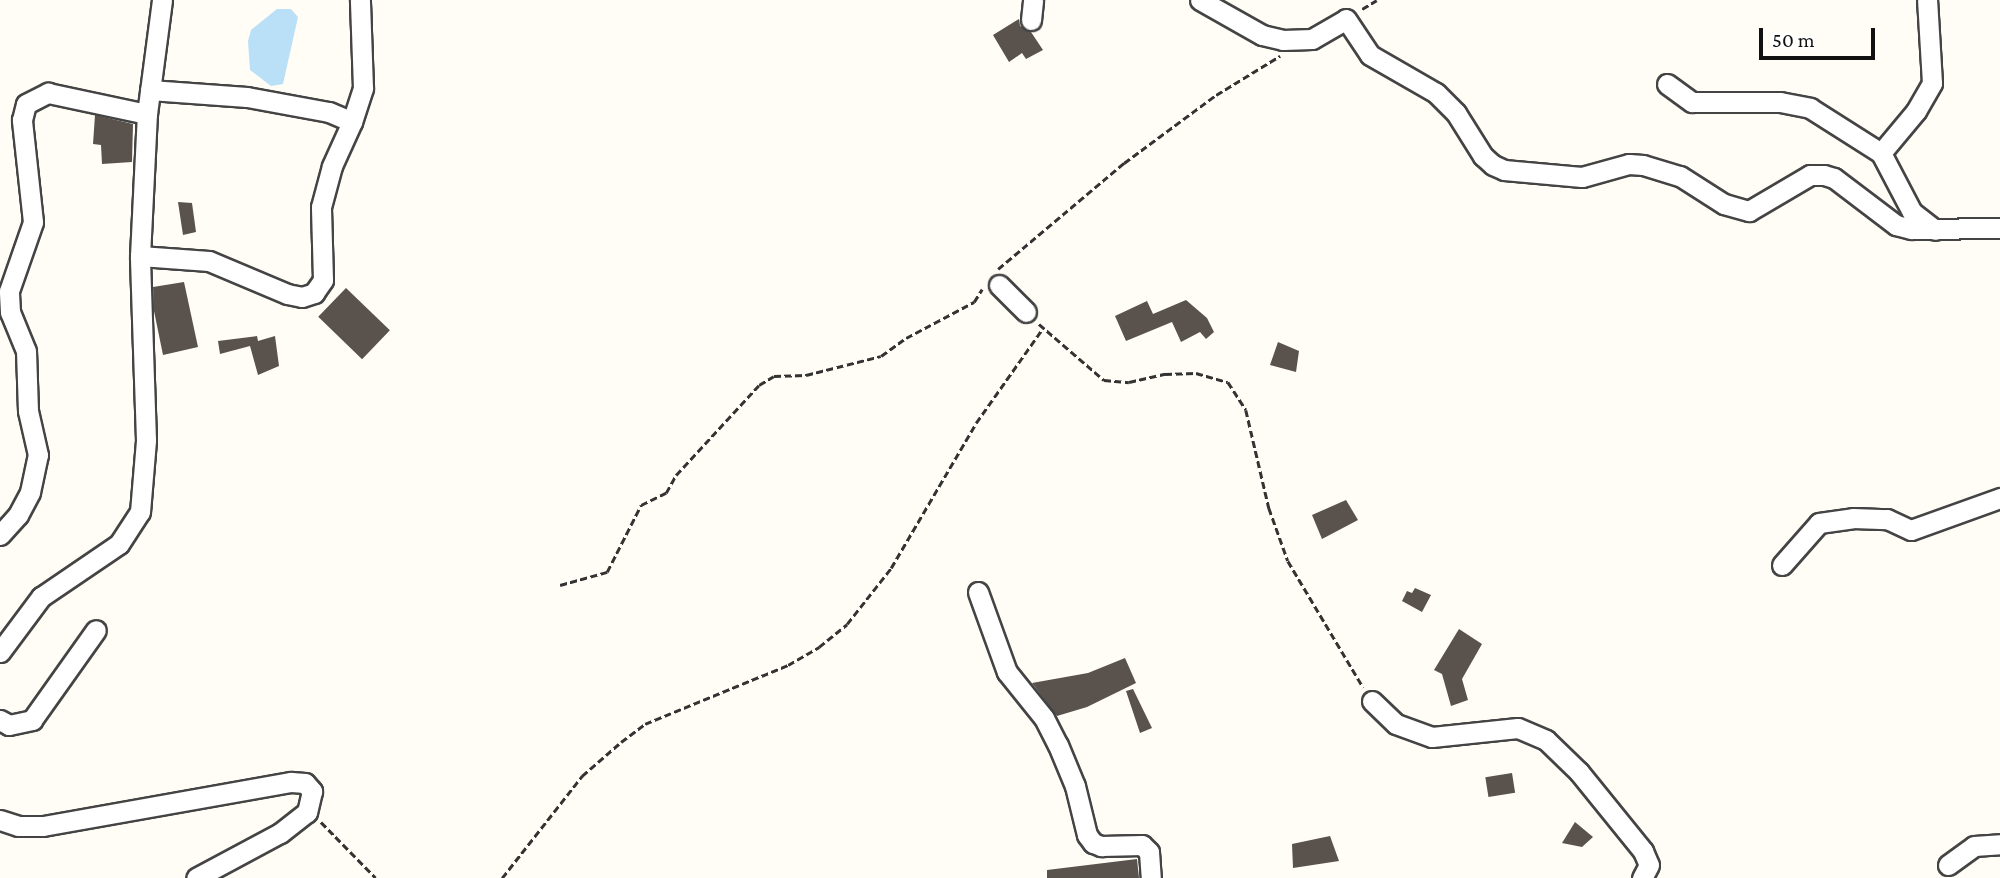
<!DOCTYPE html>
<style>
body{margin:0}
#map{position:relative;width:2000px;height:878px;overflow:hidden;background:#fffdf5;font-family:"Crimson Pro",serif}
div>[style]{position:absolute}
.water>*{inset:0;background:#b9e0f7}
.building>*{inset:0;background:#5a524d;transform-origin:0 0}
.path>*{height:2.5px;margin-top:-1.25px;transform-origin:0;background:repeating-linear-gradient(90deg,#333 0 7px,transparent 0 10.5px)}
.roads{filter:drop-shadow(2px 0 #444) drop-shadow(-2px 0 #444) drop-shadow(0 2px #444) drop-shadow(0 -2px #444)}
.minor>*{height:19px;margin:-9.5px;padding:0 9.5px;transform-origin:9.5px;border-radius:9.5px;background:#fff}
span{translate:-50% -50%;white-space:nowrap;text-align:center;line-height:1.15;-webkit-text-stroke:7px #fff;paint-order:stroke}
.scale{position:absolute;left:1759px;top:28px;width:116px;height:32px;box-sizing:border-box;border:4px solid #111;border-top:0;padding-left:9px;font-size:21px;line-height:24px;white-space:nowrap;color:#111;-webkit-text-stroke:5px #fff;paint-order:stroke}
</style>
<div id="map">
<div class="water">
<i style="clip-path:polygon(277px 9px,291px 9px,298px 17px,283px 84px,271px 86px,250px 70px,248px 41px,251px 30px)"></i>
</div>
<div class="building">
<i style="clip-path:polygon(1019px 19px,1020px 26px,1031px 32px,1043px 50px,1026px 59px,1022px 53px,1009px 62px,993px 35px)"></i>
<i style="clip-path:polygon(95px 115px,133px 124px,132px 162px,102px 164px,101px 145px,93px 144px)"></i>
<i style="clip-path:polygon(178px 202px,192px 203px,196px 232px,183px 235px)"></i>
<i style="clip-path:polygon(184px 282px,198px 347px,163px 355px,154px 311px,153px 287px)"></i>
<i style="left:346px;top:288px;width:61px;height:40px;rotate:44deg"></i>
<i style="clip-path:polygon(1186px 300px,1207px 318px,1214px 332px,1206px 339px,1200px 332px,1181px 342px,1172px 322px,1126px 341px,1115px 316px,1147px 301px,1153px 314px)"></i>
<i style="clip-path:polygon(257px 336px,258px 341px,275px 336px,279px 366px,258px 375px,250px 346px,220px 354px,218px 341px)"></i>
<i style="clip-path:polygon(1278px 342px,1299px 351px,1296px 372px,1270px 365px)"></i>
<i style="clip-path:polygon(1346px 500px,1358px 520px,1322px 539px,1312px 515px)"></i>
<i style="clip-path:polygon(1415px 588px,1431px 595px,1422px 612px,1402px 601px,1407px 591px,1412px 593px)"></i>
<i style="clip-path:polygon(1459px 629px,1482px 644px,1462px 679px,1468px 700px,1451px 706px,1442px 674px,1434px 670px)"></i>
<i style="clip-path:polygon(1125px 658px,1136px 683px,1087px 707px,1057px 716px,1032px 683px,1088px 673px)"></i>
<i style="clip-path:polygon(1133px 689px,1152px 728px,1140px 733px,1126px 691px)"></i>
<i style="left:1512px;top:773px;width:20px;height:27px;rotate:81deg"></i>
<i style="clip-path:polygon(1575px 822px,1593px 837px,1582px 847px,1562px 843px)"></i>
<i style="clip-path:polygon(1330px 836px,1339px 861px,1293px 868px,1292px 844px)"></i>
<i style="clip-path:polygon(1137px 859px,1139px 878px,1047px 878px,1047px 870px)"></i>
</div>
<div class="path">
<i style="left:1362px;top:9px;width:17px;rotate:-31deg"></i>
<i style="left:998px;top:269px;width:165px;rotate:-40.1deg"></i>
<i style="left:1124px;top:163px;width:114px;rotate:-36.5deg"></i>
<i style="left:1216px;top:95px;width:75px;rotate:-31.4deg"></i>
<i style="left:1039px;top:324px;width:86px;rotate:40.7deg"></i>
<i style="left:1104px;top:380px;width:25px;rotate:5deg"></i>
<i style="left:1129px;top:382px;width:37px;rotate:-13deg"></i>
<i style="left:1165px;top:374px;width:31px;rotate:-2deg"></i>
<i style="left:1196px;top:373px;width:33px;rotate:16deg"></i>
<i style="left:1228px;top:382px;width:33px;rotate:57deg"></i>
<i style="left:1246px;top:410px;width:101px;rotate:76.8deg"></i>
<i style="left:1269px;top:508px;width:56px;rotate:70.3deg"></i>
<i style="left:1288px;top:561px;width:147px;rotate:59.2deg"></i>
<i style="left:560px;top:585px;width:49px;rotate:-15.5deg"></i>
<i style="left:607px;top:572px;width:75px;rotate:-63.1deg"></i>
<i style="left:641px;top:505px;width:28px;rotate:-26deg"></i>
<i style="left:666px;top:493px;width:21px;rotate:-61deg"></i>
<i style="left:676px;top:475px;width:122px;rotate:-47.3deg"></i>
<i style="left:759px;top:385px;width:17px;rotate:-31deg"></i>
<i style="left:774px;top:376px;width:32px;rotate:-2deg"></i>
<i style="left:806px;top:375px;width:77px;rotate:-14.2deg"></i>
<i style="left:881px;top:356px;width:31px;rotate:-36deg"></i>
<i style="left:906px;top:338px;width:77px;rotate:-27.9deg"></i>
<i style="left:974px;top:302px;width:15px;rotate:-58deg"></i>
<i style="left:321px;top:822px;width:78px;rotate:45.5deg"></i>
<i style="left:502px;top:878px;width:130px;rotate:-51.9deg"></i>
<i style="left:582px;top:776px;width:52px;rotate:-41.1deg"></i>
<i style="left:621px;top:742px;width:30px;rotate:-37deg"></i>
<i style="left:645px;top:724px;width:155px;rotate:-22.4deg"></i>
<i style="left:788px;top:665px;width:36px;rotate:-30deg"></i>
<i style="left:819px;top:647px;width:36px;rotate:-39deg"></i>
<i style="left:847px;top:624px;width:71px;rotate:-51.8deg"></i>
<i style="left:891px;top:568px;width:168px;rotate:-59.6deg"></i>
<i style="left:976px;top:423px;width:116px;rotate:-54.8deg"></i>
</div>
<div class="roads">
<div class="minor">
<i style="left:1200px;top:0;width:71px;rotate:29.4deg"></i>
<i style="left:1262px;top:35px;width:22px;rotate:13deg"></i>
<i style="left:1283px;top:40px;width:29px;rotate:-2deg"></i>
<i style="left:1312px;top:39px;width:39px;rotate:-30deg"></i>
<i style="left:1346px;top:19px;width:43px;rotate:56.3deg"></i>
<i style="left:1370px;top:55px;width:76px;rotate:29.9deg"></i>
<i style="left:1436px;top:93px;width:28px;rotate:45deg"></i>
<i style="left:1456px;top:113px;width:51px;rotate:57.9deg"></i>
<i style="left:1483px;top:156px;width:13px;rotate:42deg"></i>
<i style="left:1493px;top:165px;width:12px;rotate:24deg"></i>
<i style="left:1504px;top:170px;width:78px;rotate:5.1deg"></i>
<i style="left:1582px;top:177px;width:49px;rotate:-15.5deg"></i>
<i style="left:1629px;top:164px;width:14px;rotate:4deg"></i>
<i style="left:1643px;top:165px;width:39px;rotate:17deg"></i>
<i style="left:1680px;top:176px;width:52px;rotate:32.5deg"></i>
<i style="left:1724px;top:204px;width:26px;rotate:16deg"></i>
<i style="left:1749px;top:211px;width:71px;rotate:-30.5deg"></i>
<i style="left:1810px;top:175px;width:14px"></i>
<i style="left:1824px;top:175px;width:10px;rotate:17deg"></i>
<i style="left:1834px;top:178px;width:78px;rotate:37.2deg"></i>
<i style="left:1896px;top:225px;width:16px;rotate:15deg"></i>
<i style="left:1911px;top:229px;width:89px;rotate:-0.6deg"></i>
<i style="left:1031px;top:20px;width:20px;rotate:-84deg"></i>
<i style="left:1667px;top:84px;width:31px;rotate:36deg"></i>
<i style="left:1692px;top:102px;width:88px"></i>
<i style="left:1780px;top:102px;width:31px;rotate:11deg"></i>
<i style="left:1810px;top:108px;width:84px;rotate:32.4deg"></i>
<i style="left:1881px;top:153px;width:67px;rotate:62.3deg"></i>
<i style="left:1912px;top:212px;width:29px;rotate:38deg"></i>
<i style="left:150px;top:90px;width:97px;rotate:4.1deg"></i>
<i style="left:247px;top:97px;width:83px;rotate:10.4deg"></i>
<i style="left:329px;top:112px;width:25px;rotate:23deg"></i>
<i style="left:352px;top:122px;width:36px;rotate:-72deg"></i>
<i style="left:363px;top:88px;width:88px;rotate:-92deg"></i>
<i style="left:1881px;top:153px;width:55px;rotate:-50.2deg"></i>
<i style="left:1916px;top:111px;width:32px;rotate:-60deg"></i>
<i style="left:1932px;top:83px;width:83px;rotate:-93.4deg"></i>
<i style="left:140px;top:256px;width:69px;rotate:4.1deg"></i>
<i style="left:209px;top:261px;width:85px;rotate:22.9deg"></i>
<i style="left:287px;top:294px;width:15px;rotate:11deg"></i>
<i style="left:302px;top:297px;width:13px;rotate:-18deg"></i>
<i style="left:314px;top:293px;width:16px;rotate:-55deg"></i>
<i style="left:323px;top:280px;width:73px;rotate:-91.6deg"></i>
<i style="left:321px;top:207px;width:42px;rotate:-75deg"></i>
<i style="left:332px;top:166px;width:48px;rotate:-65.6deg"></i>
<i style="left:999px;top:285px;width:38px;rotate:45deg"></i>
<i style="left:0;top:535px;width:27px;rotate:-48deg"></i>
<i style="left:18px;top:515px;width:26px;rotate:-62deg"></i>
<i style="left:30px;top:492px;width:38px;rotate:-78deg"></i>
<i style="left:38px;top:455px;width:45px;rotate:-102.8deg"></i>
<i style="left:28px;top:411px;width:60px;rotate:-91.9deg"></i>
<i style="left:26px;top:351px;width:42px;rotate:-112.3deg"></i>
<i style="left:10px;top:312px;width:21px;rotate:-93deg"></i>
<i style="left:9px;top:291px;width:73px;rotate:-70.8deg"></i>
<i style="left:33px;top:222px;width:103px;rotate:-96.2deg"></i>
<i style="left:22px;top:120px;width:16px;rotate:-76deg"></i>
<i style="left:26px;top:104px;width:25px;rotate:-27deg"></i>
<i style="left:48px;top:93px;width:101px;rotate:12deg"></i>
<i style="left:1782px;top:565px;width:56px;rotate:-48.6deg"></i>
<i style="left:1819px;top:523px;width:34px;rotate:-8deg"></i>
<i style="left:1853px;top:518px;width:34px;rotate:2deg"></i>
<i style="left:1887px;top:519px;width:26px;rotate:25deg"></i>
<i style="left:1911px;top:530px;width:95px;rotate:-19.8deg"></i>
<i style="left:978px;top:592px;width:85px;rotate:70.1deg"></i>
<i style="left:1007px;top:672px;width:59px;rotate:51.2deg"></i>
<i style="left:1044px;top:718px;width:30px;rotate:63deg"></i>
<i style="left:1058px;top:745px;width:44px;rotate:67.5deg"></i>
<i style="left:1075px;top:786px;width:50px;rotate:76.2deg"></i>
<i style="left:1087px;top:835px;width:10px;rotate:53deg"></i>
<i style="left:1093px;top:843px;width:9px;rotate:21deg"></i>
<i style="left:1101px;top:846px;width:41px;rotate:-1.4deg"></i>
<i style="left:1142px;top:845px;width:10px;rotate:45deg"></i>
<i style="left:1149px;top:852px;width:26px;rotate:86deg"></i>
<i style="left:0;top:652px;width:69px;rotate:-53.3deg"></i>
<i style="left:41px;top:597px;width:94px;rotate:-34.2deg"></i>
<i style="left:119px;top:544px;width:38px;rotate:-57deg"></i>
<i style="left:140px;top:512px;width:72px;rotate:-85.2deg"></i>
<i style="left:146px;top:440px;width:184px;rotate:-91.9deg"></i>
<i style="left:140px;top:256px;width:142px;rotate:-87.2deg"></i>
<i style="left:147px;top:114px;width:115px;rotate:-82.5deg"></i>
<i style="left:1372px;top:701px;width:33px;rotate:44deg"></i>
<i style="left:1396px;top:724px;width:38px;rotate:20deg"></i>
<i style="left:1432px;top:737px;width:86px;rotate:-6deg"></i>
<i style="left:1518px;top:728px;width:30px;rotate:23deg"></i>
<i style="left:1546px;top:740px;width:46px;rotate:44.1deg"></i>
<i style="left:1579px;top:772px;width:102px;rotate:51deg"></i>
<i style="left:1643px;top:851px;width:15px;rotate:67deg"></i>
<i style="left:1649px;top:865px;width:15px;rotate:118deg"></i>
<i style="left:0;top:720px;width:10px;rotate:29deg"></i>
<i style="left:9px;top:725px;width:24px;rotate:-12deg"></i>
<i style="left:32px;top:720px;width:110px;rotate:-54.6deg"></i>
<i style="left:0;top:820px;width:19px;rotate:18deg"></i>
<i style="left:18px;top:826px;width:25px"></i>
<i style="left:43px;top:826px;width:252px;rotate:-10.1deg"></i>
<i style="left:291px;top:782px;width:14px;rotate:4deg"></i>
<i style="left:305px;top:783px;width:11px;rotate:49deg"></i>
<i style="left:312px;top:791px;width:22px;rotate:103deg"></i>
<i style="left:307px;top:812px;width:34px;rotate:142deg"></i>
<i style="left:280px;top:833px;width:95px;rotate:151.8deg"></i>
<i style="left:1948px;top:865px;width:32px;rotate:-36deg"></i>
<i style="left:1974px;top:846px;width:26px;rotate:-4deg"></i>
</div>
</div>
<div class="scale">50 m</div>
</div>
